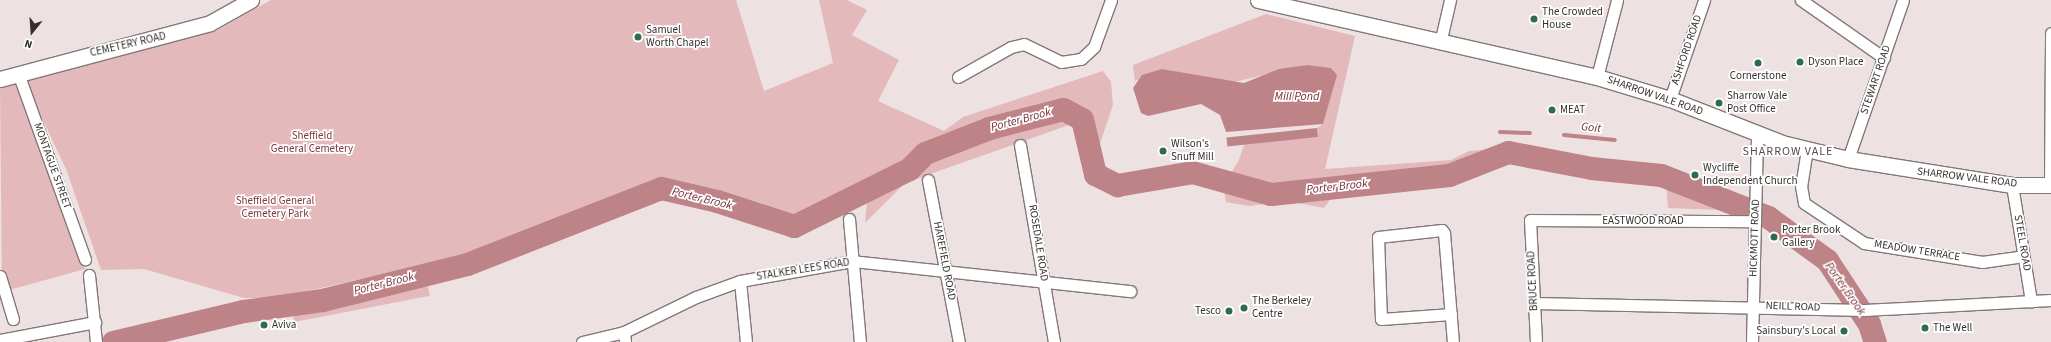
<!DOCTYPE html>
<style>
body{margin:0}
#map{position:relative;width:2051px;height:342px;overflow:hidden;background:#eee1e2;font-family:"Source Sans 3",sans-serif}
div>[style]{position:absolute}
.green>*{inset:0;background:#e3b9bb;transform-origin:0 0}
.water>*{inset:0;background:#bd8387;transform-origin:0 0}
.stream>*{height:4px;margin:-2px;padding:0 2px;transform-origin:2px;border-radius:2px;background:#bd8387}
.river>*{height:23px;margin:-11.5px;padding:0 11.5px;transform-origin:11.5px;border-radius:11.5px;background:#bd8387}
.roads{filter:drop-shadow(1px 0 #837878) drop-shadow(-1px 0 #837878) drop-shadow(0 1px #837878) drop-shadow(0 -1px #837878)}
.street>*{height:11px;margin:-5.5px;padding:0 5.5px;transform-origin:5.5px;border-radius:5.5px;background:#fff}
.secondary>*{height:15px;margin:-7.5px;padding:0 7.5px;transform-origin:7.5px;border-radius:7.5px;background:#fff}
.dots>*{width:11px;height:11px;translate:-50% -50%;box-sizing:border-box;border:2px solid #fff;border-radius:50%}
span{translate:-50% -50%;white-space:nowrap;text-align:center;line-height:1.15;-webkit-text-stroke:3.5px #fff;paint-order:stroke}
.poi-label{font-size:11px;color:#353030}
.left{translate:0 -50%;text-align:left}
.right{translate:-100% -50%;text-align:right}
.street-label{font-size:11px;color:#353030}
.park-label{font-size:11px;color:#803640}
.water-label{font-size:12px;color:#79303a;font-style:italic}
.neighbourhood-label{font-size:12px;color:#584d4e;letter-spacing:1px}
.north{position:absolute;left:12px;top:12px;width:40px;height:40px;-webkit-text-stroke:3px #fff;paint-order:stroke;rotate:197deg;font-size:11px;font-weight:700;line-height:16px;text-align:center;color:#353030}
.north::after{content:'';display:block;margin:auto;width:14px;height:18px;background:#353030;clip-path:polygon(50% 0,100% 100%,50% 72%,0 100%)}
</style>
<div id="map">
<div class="green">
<i style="clip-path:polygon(271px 0,736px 0,764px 91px,833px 63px,819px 0,847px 0,867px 10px,852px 35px,899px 60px,878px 101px,944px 131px,963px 117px,1103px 71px,1111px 82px,1113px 105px,1090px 173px,1077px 122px,905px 183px,865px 223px,867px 201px,816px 223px,788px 224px,718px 200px,661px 188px,493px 250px,275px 298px,244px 298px,144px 269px,101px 270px,66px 169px,23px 78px,216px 31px)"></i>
<i style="clip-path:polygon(1266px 14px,1355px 36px,1325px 169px,1451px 160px,1469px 151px,1516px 147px,1569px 160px,1664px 170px,1666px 180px,1723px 203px,1724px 210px,1668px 208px,1666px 180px,1497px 162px,1454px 179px,1332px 197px,1324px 208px,1287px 201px,1249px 206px,1226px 202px,1223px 186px,1239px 160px,1245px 142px,1318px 137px,1317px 128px,1323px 124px,1336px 75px,1331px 68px,1308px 65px,1234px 82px,1162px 69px,1135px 81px,1133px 65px)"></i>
<i style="clip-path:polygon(14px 79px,85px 269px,2px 292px,0 84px)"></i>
<i style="left:427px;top:281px;width:15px;height:138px;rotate:79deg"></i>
</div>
<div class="water">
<i style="clip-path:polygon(1308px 65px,1331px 68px,1337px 75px,1323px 124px,1226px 132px,1220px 115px,1201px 104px,1148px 116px,1141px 113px,1133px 88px,1142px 75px,1162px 69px,1244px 83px,1279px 69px)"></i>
<i style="left:1317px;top:128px;width:9px;height:91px;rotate:84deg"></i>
<i style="clip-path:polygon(1182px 168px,1209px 172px,1209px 176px,1186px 180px)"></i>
<i style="clip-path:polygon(1166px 169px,1178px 170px,1180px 178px,1167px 180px)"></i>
<i style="clip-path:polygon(1100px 173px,1118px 181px,1146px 175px,1149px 183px,1112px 190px,1092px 180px)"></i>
</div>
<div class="stream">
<i style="left:1500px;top:132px;width:30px;rotate:2deg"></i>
<i style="left:1564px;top:135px;width:51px;rotate:5.6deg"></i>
</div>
<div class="river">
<i style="left:113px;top:342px;width:134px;rotate:-13.4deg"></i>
<i style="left:243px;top:311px;width:80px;rotate:-7.9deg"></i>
<i style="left:322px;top:300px;width:149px;rotate:-13.9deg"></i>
<i style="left:467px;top:264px;width:208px;rotate:-21.4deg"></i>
<i style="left:661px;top:188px;width:57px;rotate:13.1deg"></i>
<i style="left:717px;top:201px;width:81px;rotate:18deg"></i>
<i style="left:794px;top:226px;width:128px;rotate:-26.4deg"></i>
<i style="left:909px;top:169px;width:23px;rotate:-45deg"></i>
<i style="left:925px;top:153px;width:69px;rotate:-21.3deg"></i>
<i style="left:989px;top:128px;width:76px;rotate:-14.4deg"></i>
<i style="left:1063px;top:109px;width:21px;rotate:28deg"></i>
<i style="left:1082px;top:119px;width:57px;rotate:76.7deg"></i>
<i style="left:1095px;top:174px;width:25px;rotate:27deg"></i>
<i style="left:1117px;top:185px;width:76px;rotate:-9.8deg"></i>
<i style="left:1192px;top:172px;width:82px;rotate:15.6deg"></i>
<i style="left:1271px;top:194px;width:179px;rotate:-6.1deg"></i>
<i style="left:1449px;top:175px;width:63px;rotate:-21.3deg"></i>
<i style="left:1508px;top:152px;width:85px;rotate:10.9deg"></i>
<i style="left:1591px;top:168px;width:70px;rotate:5.7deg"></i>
<i style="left:1661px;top:175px;width:115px;rotate:21.4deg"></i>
<i style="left:1768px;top:217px;width:73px;rotate:36.1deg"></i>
<i style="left:1827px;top:260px;width:77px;rotate:56.7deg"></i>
<i style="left:1869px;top:324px;width:19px;rotate:72deg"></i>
</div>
<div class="roads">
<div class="street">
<i style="left:1801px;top:0;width:101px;rotate:34.9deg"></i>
<i style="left:1441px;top:39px;width:40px;rotate:-77deg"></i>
<i style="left:18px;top:73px;width:198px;rotate:70.2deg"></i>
<i style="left:958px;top:77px;width:61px;rotate:-29.5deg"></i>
<i style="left:1011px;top:47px;width:13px;rotate:-13deg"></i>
<i style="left:1024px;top:44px;width:41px;rotate:25.9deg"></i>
<i style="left:1061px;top:62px;width:20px;rotate:-9deg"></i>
<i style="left:1081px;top:59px;width:18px;rotate:-43deg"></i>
<i style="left:1094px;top:47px;width:50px;rotate:-70.1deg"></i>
<i style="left:1597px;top:77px;width:80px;rotate:-75.4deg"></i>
<i style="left:1670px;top:99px;width:105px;rotate:-71deg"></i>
<i style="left:1020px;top:145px;width:200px;rotate:80.2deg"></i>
<i style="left:1807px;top:149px;width:37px;rotate:99deg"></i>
<i style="left:1801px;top:186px;width:17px;rotate:80deg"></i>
<i style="left:1804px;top:203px;width:72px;rotate:33.7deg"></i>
<i style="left:1864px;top:243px;width:120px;rotate:9.1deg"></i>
<i style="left:1982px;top:262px;width:42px;rotate:-8.1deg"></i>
<i style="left:1848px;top:159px;width:168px;rotate:-70.9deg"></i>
<i style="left:928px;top:180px;width:165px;rotate:79.2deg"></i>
<i style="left:2012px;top:185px;width:118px;rotate:80.7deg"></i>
<i style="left:2050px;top:185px;width:152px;rotate:-89.6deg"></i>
<i style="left:849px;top:219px;width:123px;rotate:84.9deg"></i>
<i style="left:89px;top:275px;width:67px;rotate:84deg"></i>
<i style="left:0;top:276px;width:45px;rotate:73.2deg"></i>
<i style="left:740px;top:281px;width:61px;rotate:84.4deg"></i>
<i style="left:1534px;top:303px;width:331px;rotate:1.2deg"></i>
<i style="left:1865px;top:310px;width:186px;rotate:-3.1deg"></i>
<i style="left:1451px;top:314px;width:70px;rotate:175.9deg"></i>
<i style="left:1381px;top:319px;width:82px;rotate:-92.1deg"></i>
<i style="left:1378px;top:237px;width:64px;rotate:-6.2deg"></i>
<i style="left:1442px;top:230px;width:4px;rotate:56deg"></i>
<i style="left:1444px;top:233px;width:109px;rotate:85.3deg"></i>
<i style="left:624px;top:332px;width:10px;rotate:84deg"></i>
<i style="left:0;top:340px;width:97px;rotate:-10.7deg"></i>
<i style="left:582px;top:342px;width:43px;rotate:-13.4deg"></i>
<i style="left:624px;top:332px;width:80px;rotate:-25.9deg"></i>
<i style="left:696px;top:297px;width:47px;rotate:-20deg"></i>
<i style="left:740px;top:281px;width:114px;rotate:-10.1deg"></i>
<i style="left:852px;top:261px;width:280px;rotate:6.2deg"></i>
<i style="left:1536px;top:342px;width:122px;rotate:-92.8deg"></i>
<i style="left:1530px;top:220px;width:225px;rotate:0.3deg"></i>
<i style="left:1752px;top:342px;width:209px;rotate:-88.6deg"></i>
</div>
<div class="secondary">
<i style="left:1258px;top:0;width:348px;rotate:12.8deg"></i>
<i style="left:1597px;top:77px;width:76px;rotate:16.8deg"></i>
<i style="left:1670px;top:99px;width:120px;rotate:21.4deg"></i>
<i style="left:1782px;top:143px;width:68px;rotate:13.6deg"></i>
<i style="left:1848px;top:159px;width:166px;rotate:9deg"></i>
<i style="left:2012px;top:185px;width:39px"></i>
<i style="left:0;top:79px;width:217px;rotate:-14.9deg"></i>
<i style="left:210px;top:23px;width:47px;rotate:-29.3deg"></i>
</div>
</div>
<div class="dots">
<i style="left:1534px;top:19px;background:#306a52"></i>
<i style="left:638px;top:37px;background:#306a52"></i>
<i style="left:1800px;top:62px;background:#306a52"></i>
<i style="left:1758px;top:63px;background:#306a52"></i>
<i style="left:1719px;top:103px;background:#306a52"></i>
<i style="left:1552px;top:110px;background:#306a52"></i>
<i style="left:1163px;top:151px;background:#306a52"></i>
<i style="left:1695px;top:175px;background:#306a52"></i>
<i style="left:1774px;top:237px;background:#306a52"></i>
<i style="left:1244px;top:308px;background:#306a52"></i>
<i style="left:1229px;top:311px;background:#306a52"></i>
<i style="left:264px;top:325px;background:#306a52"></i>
<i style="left:1925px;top:328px;background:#306a52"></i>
<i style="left:1844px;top:331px;background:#306a52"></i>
</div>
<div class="poi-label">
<span class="left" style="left:1542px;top:19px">The Crowded<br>House</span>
<span class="left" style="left:646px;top:37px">Samuel<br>Worth Chapel</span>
<span class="left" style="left:1808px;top:62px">Dyson Place</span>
<span style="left:1758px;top:76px">Cornerstone</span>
<span class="left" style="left:1727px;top:103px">Sharrow Vale<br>Post Office</span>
<span class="left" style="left:1560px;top:110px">MEAT</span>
<span class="left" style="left:1171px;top:151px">Wilson's<br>Snuff Mill</span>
<span class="left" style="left:1703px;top:175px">Wycliffe<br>Independent Church</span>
<span class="left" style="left:1782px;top:237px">Porter Brook<br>Gallery</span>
<span class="left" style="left:1252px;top:308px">The Berkeley<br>Centre</span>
<span class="right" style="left:1221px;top:311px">Tesco</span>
<span class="left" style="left:272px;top:325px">Aviva</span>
<span class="left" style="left:1933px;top:328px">The Well</span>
<span class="right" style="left:1836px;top:331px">Sainsbury's Local</span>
</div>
<div class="street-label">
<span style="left:128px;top:45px;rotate:-13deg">CEMETERY ROAD</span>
<span style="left:1687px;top:50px;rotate:-71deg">ASHFORD ROAD</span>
<span style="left:1876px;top:80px;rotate:-71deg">STEWART ROAD</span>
<span style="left:1655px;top:96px;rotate:19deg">SHARROW VALE ROAD</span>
<span style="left:52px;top:166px;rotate:70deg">MONTAGUE STREET</span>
<span style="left:1967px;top:178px;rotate:7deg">SHARROW VALE ROAD</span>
<span style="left:1643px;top:221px">EASTWOOD ROAD</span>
<span style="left:1755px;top:238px;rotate:-88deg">HICKMOTT ROAD</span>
<span style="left:1038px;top:243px;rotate:81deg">ROSEDALE ROAD</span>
<span style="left:2022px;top:243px;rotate:80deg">STEEL ROAD</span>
<span style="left:1917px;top:251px;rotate:9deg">MEADOW TERRACE</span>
<span style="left:944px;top:261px;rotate:79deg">HAREFIELD ROAD</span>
<span style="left:803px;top:270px;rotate:-9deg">STALKER LEES ROAD</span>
<span style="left:1533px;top:281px;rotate:-93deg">BRUCE ROAD</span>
<span style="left:1793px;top:307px;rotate:2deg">NEILL ROAD</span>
</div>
<div class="park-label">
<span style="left:312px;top:143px">Sheffield<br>General Cemetery</span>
<span style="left:275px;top:208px">Sheffield General<br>Cemetery Park</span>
</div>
<div class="water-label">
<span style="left:1297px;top:97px">Mill Pond</span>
<span style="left:1021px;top:120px;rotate:-15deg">Porter Brook</span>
<span style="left:1591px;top:128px;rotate:6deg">Goit</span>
<span style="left:1337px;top:187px;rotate:-6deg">Porter Brook</span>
<span style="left:702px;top:199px;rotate:14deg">Porter Brook</span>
<span style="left:384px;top:284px;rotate:-14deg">Porter Brook</span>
<span style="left:1845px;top:289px;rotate:55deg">Porter Brook</span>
</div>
<div class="neighbourhood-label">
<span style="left:1788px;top:152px">SHARROW VALE</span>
</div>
<div class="north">N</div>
</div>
